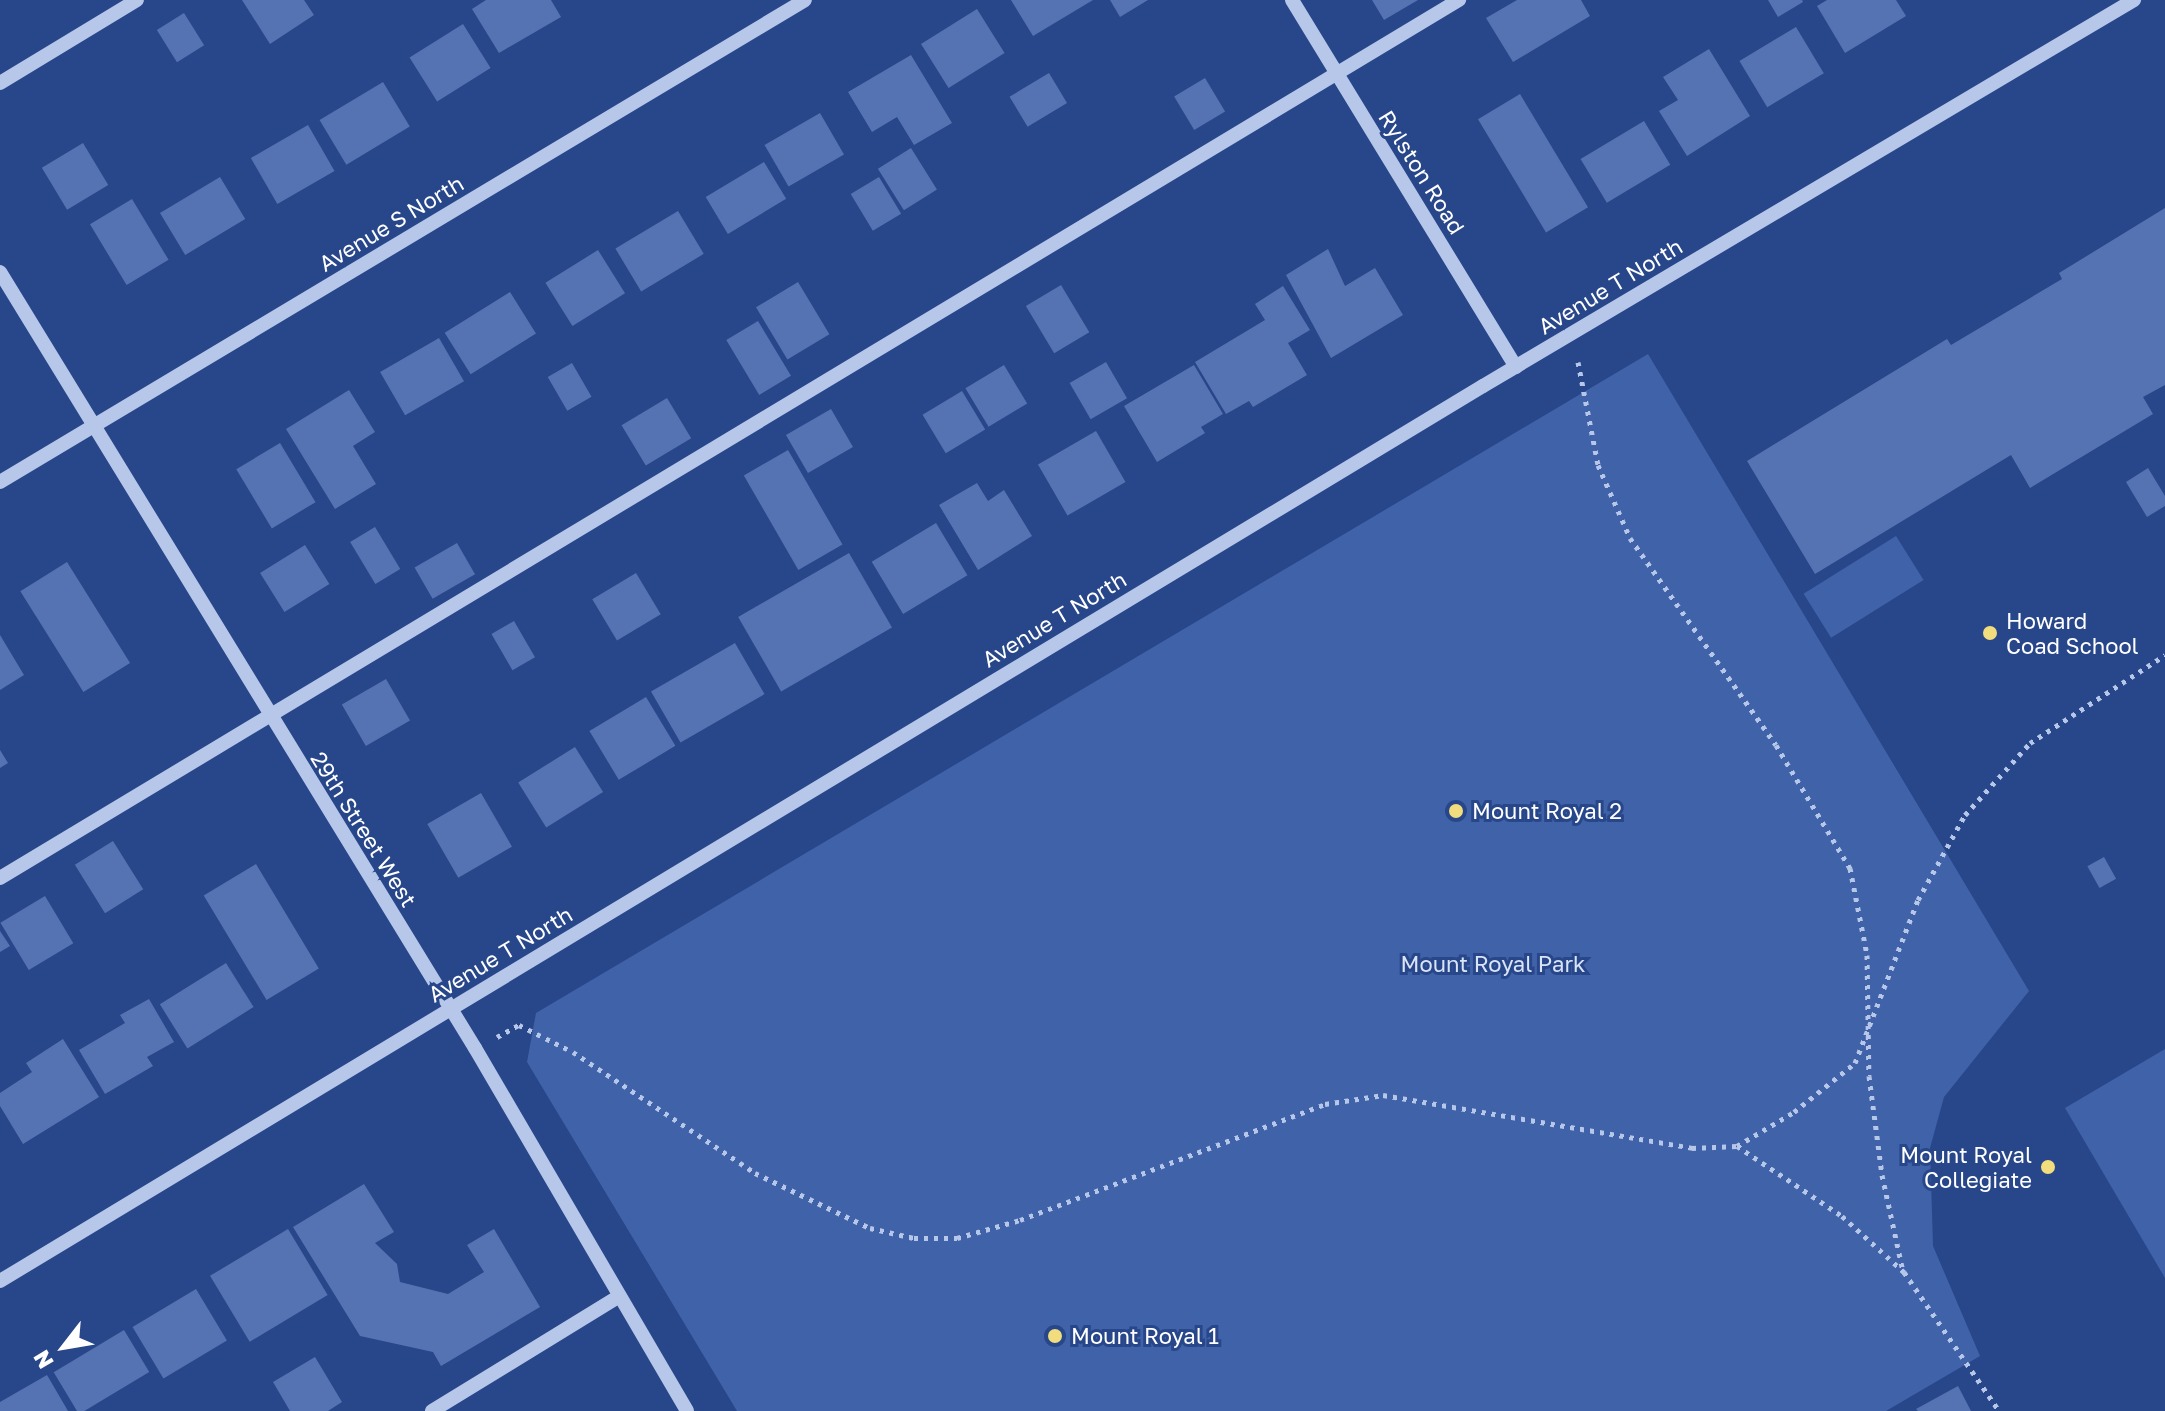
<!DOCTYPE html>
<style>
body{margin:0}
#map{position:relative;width:2165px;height:1411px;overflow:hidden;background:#28478a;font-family:"Golos Text",sans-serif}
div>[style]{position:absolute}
.green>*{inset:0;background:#4062a8;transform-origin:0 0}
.building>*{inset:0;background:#5573b2;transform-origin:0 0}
.path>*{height:5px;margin-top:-2.5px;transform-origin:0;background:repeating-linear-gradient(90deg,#b6c7e9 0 4px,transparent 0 10px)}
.minor>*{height:14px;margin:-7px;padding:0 7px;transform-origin:7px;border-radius:7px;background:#b6c7e9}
.dots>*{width:22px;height:22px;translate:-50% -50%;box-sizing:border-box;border:4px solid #28478a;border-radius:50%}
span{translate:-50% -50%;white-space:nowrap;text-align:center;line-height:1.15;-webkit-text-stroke:6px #28478a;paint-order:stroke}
.street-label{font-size:22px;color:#fff}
.poi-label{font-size:22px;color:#fff}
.left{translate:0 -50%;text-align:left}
.right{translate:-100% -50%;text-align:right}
.park-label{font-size:22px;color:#dae4f7}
.north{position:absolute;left:24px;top:1307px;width:80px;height:80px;-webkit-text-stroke:6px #28478a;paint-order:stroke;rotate:239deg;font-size:22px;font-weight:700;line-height:32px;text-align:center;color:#fff}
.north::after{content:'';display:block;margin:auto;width:28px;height:36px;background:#fff;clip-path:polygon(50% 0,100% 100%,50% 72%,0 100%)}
</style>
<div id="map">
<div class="green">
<i style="clip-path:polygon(1648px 354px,2029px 991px,1944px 1097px,1930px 1148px,1933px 1246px,1980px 1356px,1886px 1411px,737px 1411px,527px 1062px,536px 1013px)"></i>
<i style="left:1896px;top:536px;width:52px;height:109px;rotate:58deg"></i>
<i style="clip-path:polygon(2165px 1049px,2165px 1278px,2065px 1108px)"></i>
</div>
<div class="building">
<i style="clip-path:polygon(242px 0,304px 0,314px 15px,270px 44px)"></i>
<i style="clip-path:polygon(486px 0,551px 0,561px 17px,499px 53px,472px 9px)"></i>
<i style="clip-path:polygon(1011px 0,1093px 0,1033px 36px)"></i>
<i style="clip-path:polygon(1110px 0,1148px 0,1120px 17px)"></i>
<i style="clip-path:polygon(1372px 0,1418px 0,1384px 20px)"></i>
<i style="clip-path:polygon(1517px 0,1581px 0,1590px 16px,1513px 62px,1486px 18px)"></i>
<i style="clip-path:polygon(1768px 0,1802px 0,1803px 2px,1778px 17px)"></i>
<i style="clip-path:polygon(1827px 0,1896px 0,1906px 16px,1845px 53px,1817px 6px)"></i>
<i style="left:977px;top:9px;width:52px;height:66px;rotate:58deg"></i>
<i style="left:184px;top:13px;width:38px;height:32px;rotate:58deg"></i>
<i style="left:463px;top:24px;width:52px;height:63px;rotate:58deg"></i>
<i style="left:1796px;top:27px;width:54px;height:66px;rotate:59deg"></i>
<i style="clip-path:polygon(1709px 49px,1750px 116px,1687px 156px,1659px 111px,1678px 100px,1663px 77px)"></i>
<i style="clip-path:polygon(911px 55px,952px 123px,914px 145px,897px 117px,872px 132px,848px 92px)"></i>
<i style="left:1049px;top:73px;width:35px;height:46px;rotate:59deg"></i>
<i style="left:1205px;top:78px;width:39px;height:36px;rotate:59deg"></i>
<i style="left:383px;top:82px;width:52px;height:74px;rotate:59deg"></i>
<i style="left:1520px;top:94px;width:132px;height:49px;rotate:59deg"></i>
<i style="left:820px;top:113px;width:48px;height:64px;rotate:60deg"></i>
<i style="left:1644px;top:121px;width:51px;height:74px;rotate:59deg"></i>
<i style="left:308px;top:125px;width:53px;height:66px;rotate:60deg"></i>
<i style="left:83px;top:143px;width:49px;height:48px;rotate:59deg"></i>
<i style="left:911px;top:148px;width:49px;height:39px;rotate:58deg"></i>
<i style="left:764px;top:162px;width:43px;height:68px;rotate:59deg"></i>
<i style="left:220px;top:177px;width:49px;height:70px;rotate:59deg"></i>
<i style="left:879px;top:177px;width:43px;height:33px;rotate:59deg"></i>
<i style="left:132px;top:199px;width:71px;height:49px;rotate:59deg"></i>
<i style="clip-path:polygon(2165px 208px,2165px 385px,2143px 397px,2153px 414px,2030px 488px,2011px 455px,1815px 574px,1747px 461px,1947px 339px,1951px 345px,2062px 279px,2059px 273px)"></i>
<i style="left:678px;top:211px;width:50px;height:73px;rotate:59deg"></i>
<i style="clip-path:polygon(1328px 249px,1345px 286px,1375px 268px,1403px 315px,1331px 358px,1286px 275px)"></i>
<i style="left:598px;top:250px;width:51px;height:62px;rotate:58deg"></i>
<i style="left:798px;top:282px;width:61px;height:49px;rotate:59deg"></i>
<i style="left:1061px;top:285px;width:55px;height:41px;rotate:59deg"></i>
<i style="clip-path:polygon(1283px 286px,1310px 330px,1288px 343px,1307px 375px,1253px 407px,1249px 401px,1226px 414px,1195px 362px,1265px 320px,1255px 304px)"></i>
<i style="left:510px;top:292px;width:49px;height:77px;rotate:58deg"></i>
<i style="left:758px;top:321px;width:64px;height:37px;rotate:59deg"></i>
<i style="left:439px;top:338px;width:50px;height:68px;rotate:60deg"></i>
<i style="left:1106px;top:362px;width:42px;height:42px;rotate:60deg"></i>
<i style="left:572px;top:363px;width:39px;height:28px;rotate:60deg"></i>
<i style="left:1004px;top:365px;width:45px;height:45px;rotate:59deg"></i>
<i style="clip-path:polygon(1194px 365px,1223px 414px,1201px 427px,1205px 433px,1157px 462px,1124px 406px)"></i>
<i style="clip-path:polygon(349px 390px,375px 432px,353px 446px,376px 484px,335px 509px,286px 429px)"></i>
<i style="left:962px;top:391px;width:45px;height:46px;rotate:59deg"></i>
<i style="left:667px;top:398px;width:47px;height:53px;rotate:59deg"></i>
<i style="left:831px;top:409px;width:44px;height:52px;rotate:60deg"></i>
<i style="left:1096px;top:431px;width:59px;height:67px;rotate:60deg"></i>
<i style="left:280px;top:443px;width:69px;height:51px;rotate:59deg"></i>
<i style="left:788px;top:450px;width:109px;height:51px;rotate:60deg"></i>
<i style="clip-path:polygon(2148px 468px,2165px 496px,2165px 506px,2147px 517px,2126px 482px)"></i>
<i style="clip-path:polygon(977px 483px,988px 501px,1004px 490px,1032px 536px,978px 570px,939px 505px)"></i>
<i style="left:936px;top:523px;width:61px;height:75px;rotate:59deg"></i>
<i style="left:375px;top:527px;width:49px;height:29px;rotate:59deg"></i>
<i style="left:457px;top:543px;width:36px;height:49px;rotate:60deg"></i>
<i style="left:305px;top:545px;width:46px;height:53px;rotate:58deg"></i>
<i style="left:849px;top:553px;width:86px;height:128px;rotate:60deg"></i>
<i style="left:67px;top:562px;width:119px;height:55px;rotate:58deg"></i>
<i style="left:636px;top:573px;width:48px;height:51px;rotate:59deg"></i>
<i style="left:514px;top:621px;width:42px;height:26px;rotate:60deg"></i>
<i style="clip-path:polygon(0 635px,24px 675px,0 690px)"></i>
<i style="left:735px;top:643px;width:59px;height:97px;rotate:60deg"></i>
<i style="left:386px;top:679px;width:48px;height:51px;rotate:60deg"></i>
<i style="left:646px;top:697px;width:57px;height:66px;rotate:59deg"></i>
<i style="left:575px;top:747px;width:53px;height:67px;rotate:58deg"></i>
<i style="clip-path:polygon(0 750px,8px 763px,0 768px)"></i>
<i style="left:481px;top:793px;width:62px;height:62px;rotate:60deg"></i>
<i style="left:113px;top:841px;width:57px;height:45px;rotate:58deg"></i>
<i style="left:2104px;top:857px;width:25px;height:19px;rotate:61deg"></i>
<i style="left:256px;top:864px;width:122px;height:61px;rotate:59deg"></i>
<i style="left:45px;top:896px;width:55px;height:52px;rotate:59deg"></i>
<i style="clip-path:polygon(0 931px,10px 946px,0 952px)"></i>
<i style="left:226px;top:963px;width:52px;height:78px;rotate:58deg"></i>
<i style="clip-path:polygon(149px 999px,174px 1042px,147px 1057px,153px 1066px,105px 1094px,79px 1050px,125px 1023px,120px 1015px)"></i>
<i style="clip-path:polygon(63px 1039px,99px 1097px,23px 1144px,0 1106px,0 1093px,32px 1072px,26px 1063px)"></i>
<i style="clip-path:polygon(364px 1184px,394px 1232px,375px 1243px,397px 1264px,400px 1282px,448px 1294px,484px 1272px,467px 1245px,494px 1229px,540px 1307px,441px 1366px,433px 1352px,360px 1336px,293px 1227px)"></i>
<i style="left:288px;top:1229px;width:77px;height:91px;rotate:59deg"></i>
<i style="left:196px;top:1289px;width:60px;height:74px;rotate:59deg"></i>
<i style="left:124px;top:1330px;width:49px;height:82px;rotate:59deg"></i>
<i style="clip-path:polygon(315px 1357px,342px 1402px,328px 1411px,290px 1411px,273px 1382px)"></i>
<i style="clip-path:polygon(47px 1375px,68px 1411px,0 1411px,0 1402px)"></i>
<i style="clip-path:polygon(1958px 1386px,1971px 1411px,1918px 1411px,1916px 1409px)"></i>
</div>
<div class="path">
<i style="left:1578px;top:362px;width:105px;rotate:79deg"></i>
<i style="left:1598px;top:465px;width:80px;rotate:66.3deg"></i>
<i style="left:1630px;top:538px;width:253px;rotate:54.8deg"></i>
<i style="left:1776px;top:745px;width:144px;rotate:59deg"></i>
<i style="left:1850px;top:868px;width:89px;rotate:78.9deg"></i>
<i style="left:1867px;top:955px;width:121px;rotate:89.1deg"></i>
<i style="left:1869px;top:1076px;width:100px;rotate:82.5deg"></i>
<i style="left:1882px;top:1175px;width:98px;rotate:77.7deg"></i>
<i style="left:497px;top:1037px;width:25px;rotate:-29deg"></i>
<i style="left:519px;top:1025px;width:60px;rotate:26.6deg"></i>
<i style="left:573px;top:1052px;width:219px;rotate:33.6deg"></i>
<i style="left:755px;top:1173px;width:127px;rotate:25.6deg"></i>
<i style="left:870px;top:1228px;width:45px;rotate:12.8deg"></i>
<i style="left:914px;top:1238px;width:43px"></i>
<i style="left:957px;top:1238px;width:66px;rotate:-15.9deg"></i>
<i style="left:1020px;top:1220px;width:326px;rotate:-20.8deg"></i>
<i style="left:1325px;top:1104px;width:59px;rotate:-8.8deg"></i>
<i style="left:1383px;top:1095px;width:314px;rotate:9.7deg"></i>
<i style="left:1692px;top:1148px;width:45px;rotate:-2.5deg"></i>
<i style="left:1737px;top:1146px;width:126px;rotate:33.7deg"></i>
<i style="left:1842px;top:1216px;width:84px;rotate:42.1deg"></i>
<i style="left:1904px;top:1272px;width:168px;rotate:55.6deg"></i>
<i style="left:1737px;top:1146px;width:66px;rotate:-30.8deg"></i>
<i style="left:1794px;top:1112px;width:78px;rotate:-38.8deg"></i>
<i style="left:1855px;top:1063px;width:175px;rotate:-68.9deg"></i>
<i style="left:1918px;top:900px;width:97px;rotate:-61.1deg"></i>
<i style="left:1965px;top:815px;width:97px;rotate:-47.9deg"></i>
<i style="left:2030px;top:743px;width:161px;rotate:-33.1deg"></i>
</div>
<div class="minor">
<i style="left:1292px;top:0;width:430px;rotate:58.6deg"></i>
<i style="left:0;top:83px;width:160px;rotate:-31.2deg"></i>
<i style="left:0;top:272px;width:910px;rotate:58.53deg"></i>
<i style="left:475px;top:1048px;width:420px;rotate:59.7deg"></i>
<i style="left:0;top:482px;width:938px;rotate:-30.91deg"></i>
<i style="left:0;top:878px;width:1703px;rotate:-31.04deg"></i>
<i style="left:0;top:1281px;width:1732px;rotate:-31.11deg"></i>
<i style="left:1483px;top:386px;width:757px;rotate:-30.67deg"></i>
<i style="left:432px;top:1411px;width:220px;rotate:-31.5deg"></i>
</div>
<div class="dots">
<i style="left:1990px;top:633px;background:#f1dd7d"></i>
<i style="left:1456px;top:811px;background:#f1dd7d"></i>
<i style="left:2048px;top:1167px;background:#f1dd7d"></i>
<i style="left:1055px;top:1336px;background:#f1dd7d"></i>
</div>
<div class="street-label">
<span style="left:1422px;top:172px;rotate:58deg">Rylston Road</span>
<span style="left:391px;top:223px;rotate:-31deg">Avenue S North</span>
<span style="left:1610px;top:286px;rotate:-31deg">Avenue T North</span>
<span style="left:1054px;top:619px;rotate:-31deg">Avenue T North</span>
<span style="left:364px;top:829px;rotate:58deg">29th Street West</span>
<span style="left:500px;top:954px;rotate:-31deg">Avenue T North</span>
</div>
<div class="poi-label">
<span class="left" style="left:2006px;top:633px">Howard<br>Coad School</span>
<span class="left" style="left:1472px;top:811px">Mount Royal 2</span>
<span class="right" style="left:2032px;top:1167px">Mount Royal<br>Collegiate</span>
<span class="left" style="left:1071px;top:1336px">Mount Royal 1</span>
</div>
<div class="park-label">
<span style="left:1493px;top:964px">Mount Royal Park</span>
</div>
<div class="north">N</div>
</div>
